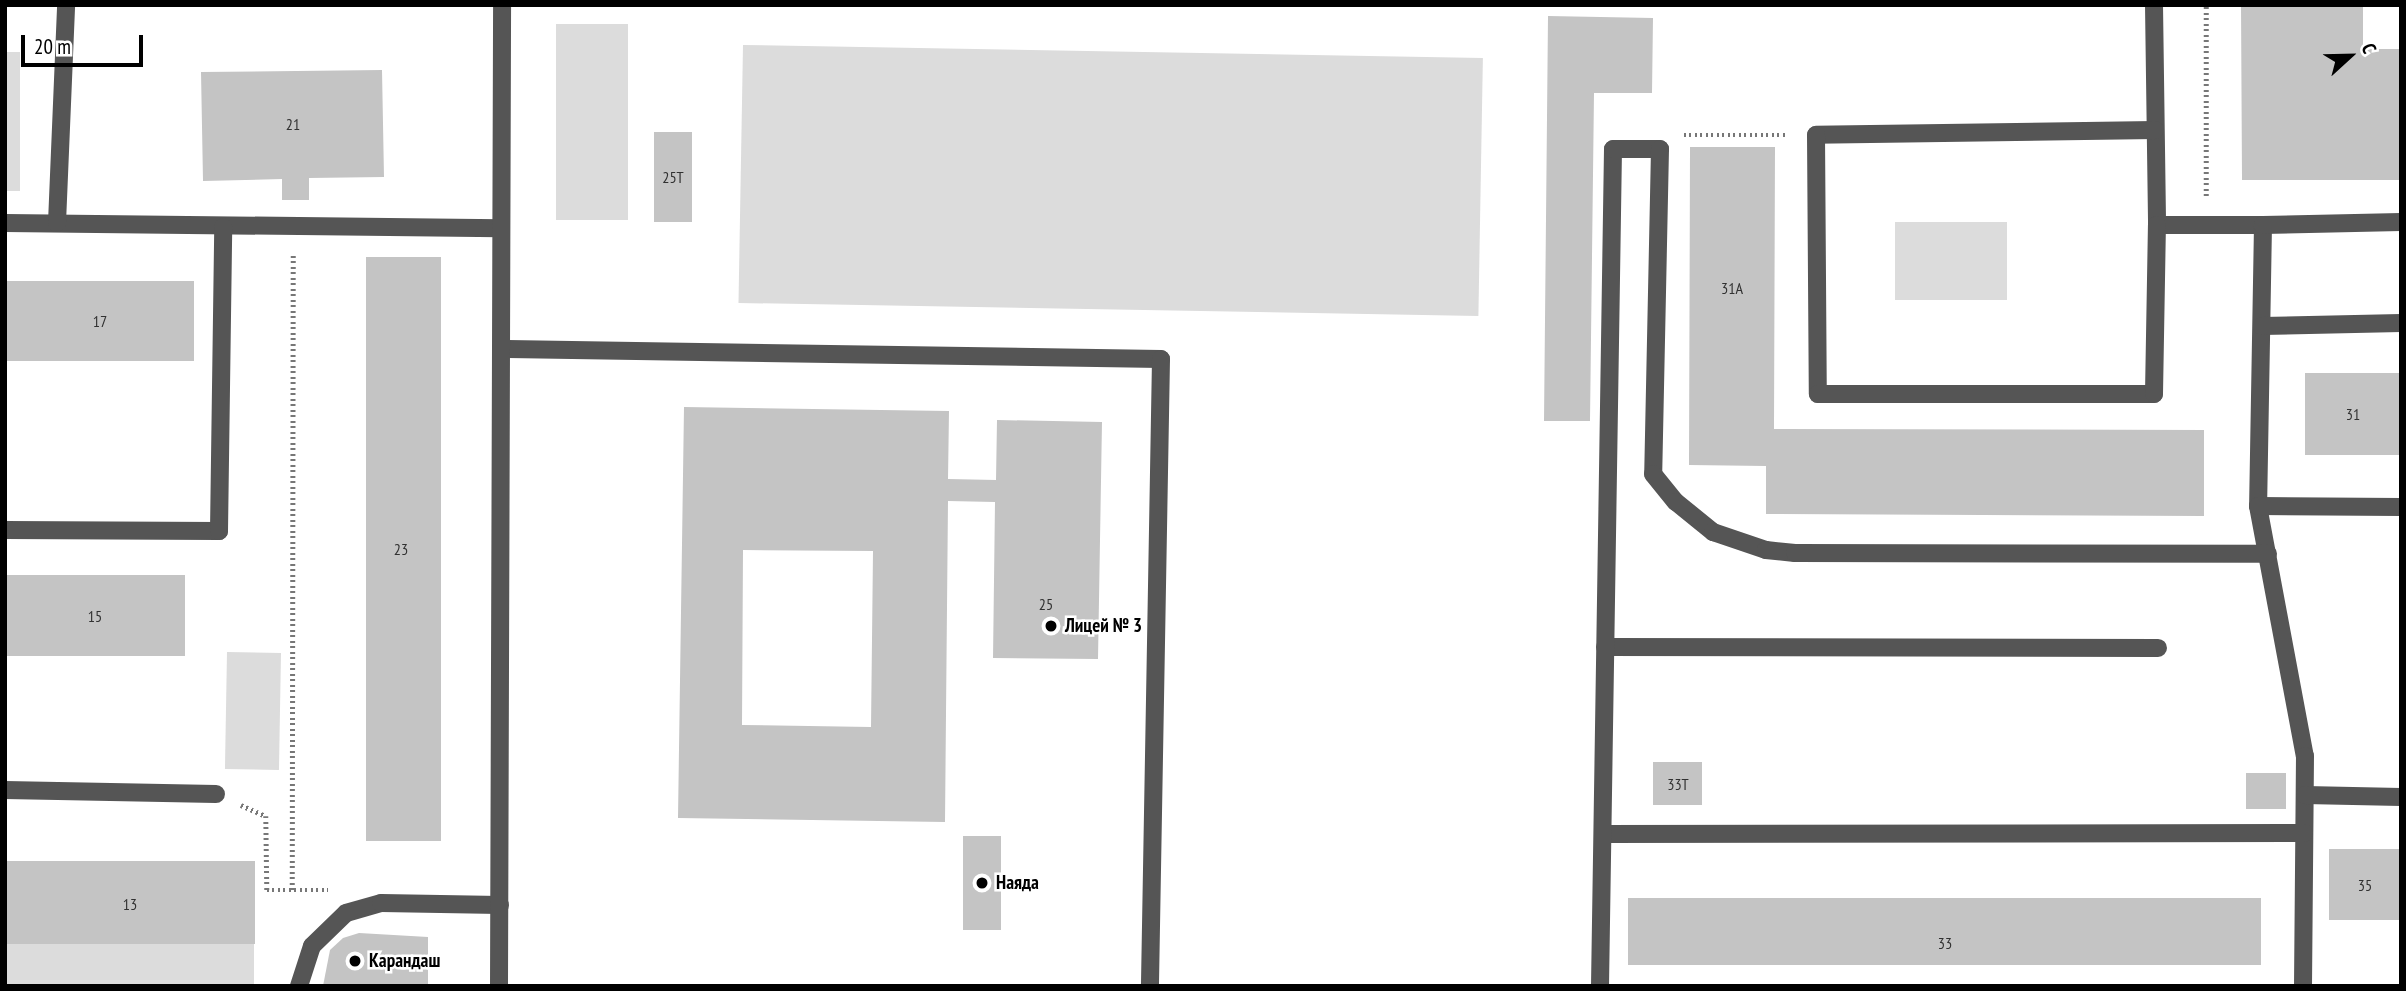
<!DOCTYPE html>
<meta charset="utf-8">
<style>
body{margin:0}
#map{position:relative;width:2406px;height:991px;overflow:hidden;background:#fff;font-family:"PT Sans Narrow",sans-serif}
div>[style]{position:absolute}
.green>*{inset:0;background:#dcdcdc;transform-origin:0 0}
.building>*{inset:0;background:#c4c4c4;transform-origin:0 0}
.path>*{height:4.5px;margin-top:-2.25px;transform-origin:0;background:repeating-linear-gradient(90deg,#777 0 2px,transparent 0 5.5px)}
.minor>*{height:18px;margin:-9px;padding:0 9px;transform-origin:9px;border-radius:9px;background:#555}
.dots>*{width:19px;height:19px;translate:-50% -50%;box-sizing:border-box;border:4px solid #fff;border-radius:50%}
span{translate:-50% -50%;white-space:nowrap;text-align:center;line-height:1.15;-webkit-text-stroke:5px #fff;paint-order:stroke}
.number-label{font-size:16px;color:#313131}
.number-label span{-webkit-text-stroke-width:0}
.poi-label{font-size:19px;color:#000;font-weight:700}
.left{translate:0 -50%;text-align:left}
.frame{position:absolute;inset:0;border:7px solid #000;pointer-events:none}
.north{position:absolute;left:2315px;top:21px;width:70px;height:70px;-webkit-text-stroke:5px #fff;paint-order:stroke;rotate:68deg;font-size:19px;font-weight:700;line-height:28px;text-align:center;color:#000}
.north::after{content:'';display:block;margin:auto;width:24px;height:32px;background:#000;clip-path:polygon(50% 0,100% 100%,50% 72%,0 100%)}
.scale{position:absolute;left:21px;top:35px;width:122px;height:32px;box-sizing:border-box;border:4px solid #000;border-top:0;padding-left:9px;font-size:21px;line-height:24px;white-space:nowrap;color:#000;-webkit-text-stroke:5px #fff;paint-order:stroke}
</style>
<div id="map">
<div class="green">
<i style="left:556px;top:24px;width:72px;height:196px"></i>
<i style="left:743px;top:45px;width:740px;height:258px;rotate:1deg"></i>
<i style="left:5px;top:52px;width:15px;height:139px"></i>
<i style="left:1895px;top:222px;width:112px;height:78px"></i>
<i style="left:227px;top:652px;width:54px;height:117px;rotate:1deg"></i>
<i style="left:5px;top:944px;width:249px;height:42px"></i>
</div>
<div class="building">
<i style="clip-path:polygon(2241px 5px,2363px 5px,2363px 49px,2401px 49px,2400px 180px,2242px 180px)"></i>
<i style="clip-path:polygon(1548px 16px,1653px 18px,1652px 93px,1594px 93px,1590px 421px,1544px 421px)"></i>
<i style="clip-path:polygon(382px 70px,384px 177px,309px 178px,309px 200px,282px 200px,282px 179px,203px 181px,201px 72px)"></i>
<i style="left:654px;top:132px;width:38px;height:90px"></i>
<i style="clip-path:polygon(1690px 147px,1775px 147px,1774px 429px,2204px 430px,2204px 516px,1766px 514px,1766px 466px,1689px 465px)"></i>
<i style="left:441px;top:257px;width:584px;height:75px;rotate:90deg"></i>
<i style="left:5px;top:281px;width:189px;height:80px"></i>
<i style="left:2305px;top:373px;width:96px;height:82px"></i>
<i style="clip-path:polygon(evenodd,684px 407px,949px 411px,948px 479px,996px 480px,997px 420px,1102px 422px,1098px 659px,993px 658px,995px 502px,948px 501px,945px 822px,678px 818px,684px 407px,743px 550px,873px 551px,871px 727px,742px 725px,743px 550px)"></i>
<i style="left:5px;top:575px;width:180px;height:81px"></i>
<i style="left:1702px;top:762px;width:43px;height:49px;rotate:90deg"></i>
<i style="left:2246px;top:773px;width:40px;height:36px"></i>
<i style="left:963px;top:836px;width:38px;height:94px"></i>
<i style="left:2401px;top:849px;width:71px;height:72px;rotate:90deg"></i>
<i style="left:5px;top:861px;width:250px;height:83px"></i>
<i style="left:1628px;top:898px;width:633px;height:67px"></i>
<i style="clip-path:polygon(359px 933px,428px 937px,428px 986px,323px 986px,330px 950px,343px 938px)"></i>
</div>
<div class="path">
<i style="left:1684px;top:135px;width:103px"></i>
<i style="left:2206px;top:196px;width:191px;rotate:-90deg"></i>
<i style="left:241px;top:805px;width:27px;rotate:24deg"></i>
<i style="left:266px;top:816px;width:74px;rotate:89.2deg"></i>
<i style="left:267px;top:890px;width:61px"></i>
<i style="left:292px;top:890px;width:636px;rotate:-89.91deg"></i>
</div>
<div class="minor">
<i style="left:2154px;top:5px;width:220px;rotate:89.2deg"></i>
<i style="left:2157px;top:225px;width:106px"></i>
<i style="left:2263px;top:225px;width:281px;rotate:91deg"></i>
<i style="left:2258px;top:506px;width:254px;rotate:79.4deg"></i>
<i style="left:2305px;top:756px;width:230px;rotate:90.5deg"></i>
<i style="left:2155px;top:130px;width:339px;rotate:179.2deg"></i>
<i style="left:1816px;top:135px;width:259px;rotate:89.6deg"></i>
<i style="left:1818px;top:394px;width:336px"></i>
<i style="left:2154px;top:394px;width:169px;rotate:-89deg"></i>
<i style="left:5px;top:223px;width:496px;rotate:0.6deg"></i>
<i style="left:57px;top:223px;width:218px;rotate:-87.6deg"></i>
<i style="left:2263px;top:225px;width:138px;rotate:-1.2deg"></i>
<i style="left:2262px;top:326px;width:139px;rotate:-1.2deg"></i>
<i style="left:501px;top:349px;width:660px;rotate:0.87deg"></i>
<i style="left:1161px;top:359px;width:627px;rotate:91.01deg"></i>
<i style="left:2258px;top:506px;width:143px;rotate:0.4deg"></i>
<i style="left:5px;top:530px;width:214px;rotate:0.3deg"></i>
<i style="left:219px;top:531px;width:304px;rotate:-89.2deg"></i>
<i style="left:1605px;top:647px;width:553px;rotate:0.1deg"></i>
<i style="left:5px;top:790px;width:211px;rotate:1.1deg"></i>
<i style="left:2305px;top:795px;width:96px;rotate:1.2deg"></i>
<i style="left:1603px;top:834px;width:701px;rotate:-0.08deg"></i>
<i style="left:299px;top:986px;width:42px;rotate:-72deg"></i>
<i style="left:312px;top:946px;width:47px;rotate:-44.1deg"></i>
<i style="left:346px;top:913px;width:36px;rotate:-16deg"></i>
<i style="left:381px;top:903px;width:119px;rotate:1deg"></i>
<i style="left:499px;top:986px;width:981px;rotate:-89.82deg"></i>
<i style="left:1600px;top:986px;width:837px;rotate:-89.11deg"></i>
<i style="left:1613px;top:149px;width:47px"></i>
<i style="left:1660px;top:149px;width:325px;rotate:91.2deg"></i>
<i style="left:1653px;top:474px;width:36px;rotate:51deg"></i>
<i style="left:1676px;top:502px;width:48px;rotate:39deg"></i>
<i style="left:1713px;top:532px;width:56px;rotate:18.8deg"></i>
<i style="left:1766px;top:550px;width:29px;rotate:6deg"></i>
<i style="left:1795px;top:553px;width:473px;rotate:0.1deg"></i>
</div>
<div class="dots">
<i style="left:1051px;top:626px;background:#000"></i>
<i style="left:982px;top:883px;background:#000"></i>
<i style="left:355px;top:961px;background:#000"></i>
</div>
<div class="number-label">
<span style="left:293px;top:124px">21</span>
<span style="left:673px;top:177px">25Т</span>
<span style="left:1732px;top:288px">31А</span>
<span style="left:100px;top:321px">17</span>
<span style="left:2353px;top:414px">31</span>
<span style="left:401px;top:549px">23</span>
<span style="left:1046px;top:604px">25</span>
<span style="left:95px;top:616px">15</span>
<span style="left:1678px;top:784px">33Т</span>
<span style="left:2365px;top:885px">35</span>
<span style="left:130px;top:904px">13</span>
<span style="left:1945px;top:943px">33</span>
</div>
<div class="poi-label">
<span class="left" style="left:1065px;top:626px">Лицей № 3</span>
<span class="left" style="left:996px;top:883px">Наяда</span>
<span class="left" style="left:369px;top:961px">Карандаш</span>
</div>
<div class="frame"></div>
<div class="north">С</div>
<div class="scale">20 m</div>
</div>
